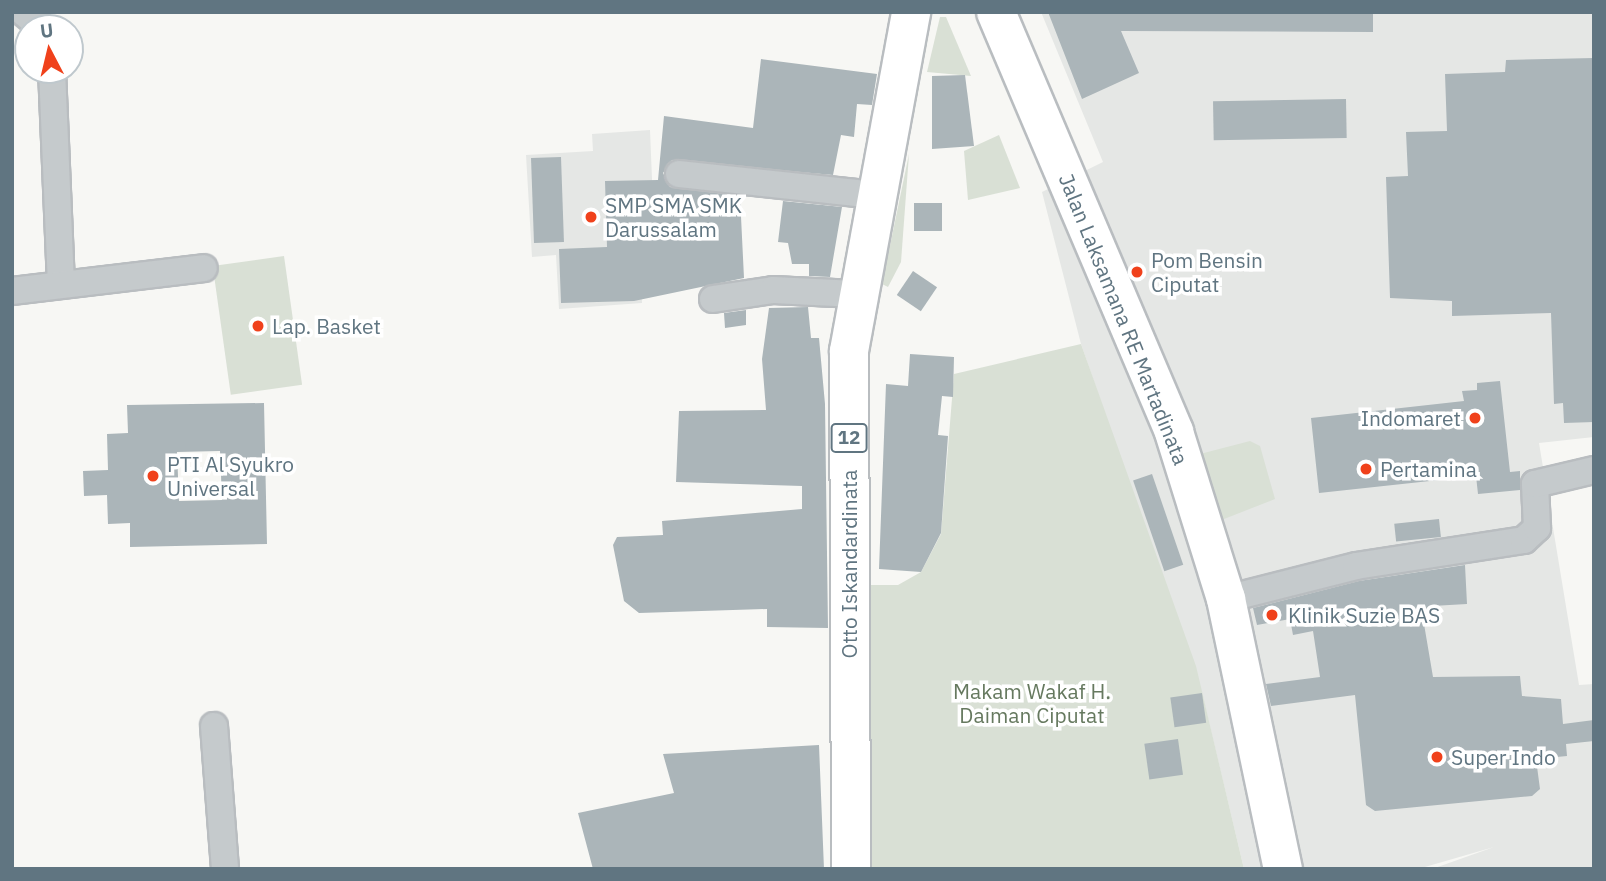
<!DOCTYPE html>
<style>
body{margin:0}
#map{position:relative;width:1606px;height:881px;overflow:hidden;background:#f7f7f4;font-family:"IBM Plex Sans",sans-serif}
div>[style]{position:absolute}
.built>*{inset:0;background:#e5e7e5}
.green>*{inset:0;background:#d9e0d5;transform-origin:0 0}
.building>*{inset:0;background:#abb5b9;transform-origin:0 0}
.roads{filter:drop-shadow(2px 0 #b9bdc0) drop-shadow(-2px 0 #b9bdc0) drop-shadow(0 2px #b9bdc0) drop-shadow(0 -2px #b9bdc0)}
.street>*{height:26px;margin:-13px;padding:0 13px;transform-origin:13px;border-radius:13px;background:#c5cacc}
.highway>*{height:38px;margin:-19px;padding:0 19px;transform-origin:19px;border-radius:19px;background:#fff}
.dots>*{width:19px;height:19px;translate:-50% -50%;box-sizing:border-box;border:4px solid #fff;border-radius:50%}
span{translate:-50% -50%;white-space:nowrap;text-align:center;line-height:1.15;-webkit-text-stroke:7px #fff;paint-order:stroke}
.shield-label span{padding:2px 5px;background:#fff;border:2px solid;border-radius:5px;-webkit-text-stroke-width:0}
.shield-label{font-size:19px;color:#607581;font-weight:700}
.poi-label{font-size:21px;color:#607581}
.left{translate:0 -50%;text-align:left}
.right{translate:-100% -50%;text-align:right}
.street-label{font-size:21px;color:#607581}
.park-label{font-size:21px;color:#66795f}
.frame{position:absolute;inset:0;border:14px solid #607581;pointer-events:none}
.north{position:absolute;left:14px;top:14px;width:70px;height:70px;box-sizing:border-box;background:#fff;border:2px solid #bfc8cd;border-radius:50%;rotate:353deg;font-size:19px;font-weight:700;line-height:28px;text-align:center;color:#607581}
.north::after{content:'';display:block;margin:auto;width:24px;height:32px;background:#f0411b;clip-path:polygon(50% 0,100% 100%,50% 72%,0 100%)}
</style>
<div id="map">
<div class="built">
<i style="clip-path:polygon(1041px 12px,1594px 12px,1594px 437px,1539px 443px,1579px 685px,1594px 684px,1594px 869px,1432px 869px,1494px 847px,1418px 869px,1244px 869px,1202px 693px,1081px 344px,1042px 192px,1103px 162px)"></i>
<i style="clip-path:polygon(650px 130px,655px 253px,640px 255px,642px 303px,559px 309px,556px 255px,532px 257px,526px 155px,593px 151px,592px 134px)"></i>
</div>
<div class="green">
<i style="clip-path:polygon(940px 17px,946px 17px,971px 76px,927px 72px)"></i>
<i style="clip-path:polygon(999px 135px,1020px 188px,968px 200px,964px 151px)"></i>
<i style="clip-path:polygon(909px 154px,901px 262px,888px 287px,882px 284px)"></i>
<i style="left:284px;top:256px;width:130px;height:72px;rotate:82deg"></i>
<i style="clip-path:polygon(1081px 344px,1196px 666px,1244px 869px,865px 869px,868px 585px,898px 585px,921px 572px,941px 534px,954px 374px)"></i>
<i style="clip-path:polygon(1250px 441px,1260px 446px,1275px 499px,1219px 521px,1200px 454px)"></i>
</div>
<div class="building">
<i style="clip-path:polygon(1048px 12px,1373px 12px,1373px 32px,1121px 31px,1139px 73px,1082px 99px)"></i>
<i style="clip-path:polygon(1594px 58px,1594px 422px,1564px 423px,1563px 403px,1554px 404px,1551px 313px,1452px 316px,1452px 301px,1390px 298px,1386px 177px,1408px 176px,1406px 132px,1447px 131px,1445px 74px,1505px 72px,1506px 60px)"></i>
<i style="clip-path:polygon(761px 59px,877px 74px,872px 105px,857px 104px,854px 137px,841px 135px,833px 175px,672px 160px,663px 173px,670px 187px,740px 196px,744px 278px,634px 301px,561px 303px,559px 249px,607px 247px,605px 181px,658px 180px,664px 116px,753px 128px)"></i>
<i style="clip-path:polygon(965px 75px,974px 146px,932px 149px,932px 76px)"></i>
<i style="left:1346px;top:99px;width:39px;height:133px;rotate:89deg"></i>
<i style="left:561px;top:157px;width:85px;height:30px;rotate:88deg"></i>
<i style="clip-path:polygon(783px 201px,842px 207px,830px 277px,809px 276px,809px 264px,792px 264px,788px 243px,778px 242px)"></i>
<i style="left:914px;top:203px;width:28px;height:28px"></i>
<i style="left:913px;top:271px;width:29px;height:29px;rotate:34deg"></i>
<i style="clip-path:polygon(808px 307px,811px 338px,819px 338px,825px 404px,828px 628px,767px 627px,767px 609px,639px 613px,624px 601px,613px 545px,617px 537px,663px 535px,662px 521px,802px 509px,802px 486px,676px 482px,679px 411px,766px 410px,762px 359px,769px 308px)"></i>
<i style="clip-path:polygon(746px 310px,746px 325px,725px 328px,724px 313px)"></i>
<i style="clip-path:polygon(910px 354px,954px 357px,953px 397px,942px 396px,938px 435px,948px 436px,941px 533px,921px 572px,879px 569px,886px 384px,908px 386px)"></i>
<i style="clip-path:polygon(1500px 381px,1510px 472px,1520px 471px,1520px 490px,1478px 494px,1476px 476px,1319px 493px,1311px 418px,1464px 401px,1462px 391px,1477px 390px,1477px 383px)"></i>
<i style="clip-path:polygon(evenodd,264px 403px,267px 544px,130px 547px,130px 523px,108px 524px,107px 495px,84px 496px,83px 471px,108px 470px,107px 434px,128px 433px,127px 405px,264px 403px,220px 451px,222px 500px,179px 501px,177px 452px,220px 451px)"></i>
<i style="left:1152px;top:474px;width:96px;height:20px;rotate:71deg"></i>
<i style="left:1439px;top:519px;width:18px;height:45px;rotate:84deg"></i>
<i style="clip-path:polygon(1465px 565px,1467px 604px,1432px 606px,1432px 623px,1424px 624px,1433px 677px,1520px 676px,1522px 696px,1561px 699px,1563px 724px,1594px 720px,1594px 741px,1566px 744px,1567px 756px,1536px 759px,1540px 789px,1532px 796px,1375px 811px,1366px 805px,1355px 695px,1271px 706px,1266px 684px,1320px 677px,1313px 631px,1293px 635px,1290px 619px,1257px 625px,1253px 608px,1359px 581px)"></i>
<i style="left:1202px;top:693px;width:30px;height:32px;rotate:82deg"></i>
<i style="left:1178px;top:739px;width:36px;height:34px;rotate:82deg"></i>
<i style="clip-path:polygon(819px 745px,824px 869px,593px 869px,578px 813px,674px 793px,663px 754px)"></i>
</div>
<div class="roads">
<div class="street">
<i style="left:23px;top:12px;width:25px;rotate:40deg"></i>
<i style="left:52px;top:70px;width:215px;rotate:87.6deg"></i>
<i style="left:679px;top:174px;width:196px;rotate:6.1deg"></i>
<i style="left:12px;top:291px;width:193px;rotate:-6.8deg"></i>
<i style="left:713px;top:299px;width:61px;rotate:-8.5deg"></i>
<i style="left:773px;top:290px;width:83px;rotate:2.8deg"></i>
<i style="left:1226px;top:599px;width:134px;rotate:-14.2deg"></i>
<i style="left:1356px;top:566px;width:170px;rotate:-8.8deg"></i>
<i style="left:1524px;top:540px;width:18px;rotate:-43deg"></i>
<i style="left:1537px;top:528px;width:44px;rotate:-92.6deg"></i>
<i style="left:1535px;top:484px;width:61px;rotate:-13.3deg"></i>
<i style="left:214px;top:726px;width:143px;rotate:85.6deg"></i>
</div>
<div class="highway">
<i style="left:996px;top:12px;width:456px;rotate:67deg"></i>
<i style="left:1174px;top:432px;width:175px;rotate:72.7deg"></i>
<i style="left:1226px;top:599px;width:276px;rotate:78.1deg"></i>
<i style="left:851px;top:869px;width:518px;rotate:-90.22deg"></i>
<i style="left:849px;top:351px;width:345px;rotate:-79.6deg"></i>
</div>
</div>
<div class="dots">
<i style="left:591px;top:217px;background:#f0411b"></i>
<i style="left:1137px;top:272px;background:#f0411b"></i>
<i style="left:258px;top:326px;background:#f0411b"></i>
<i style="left:1475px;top:418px;background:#f0411b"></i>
<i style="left:1366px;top:469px;background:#f0411b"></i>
<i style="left:153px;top:476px;background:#f0411b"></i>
<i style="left:1272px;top:615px;background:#f0411b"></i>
<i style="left:1437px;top:757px;background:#f0411b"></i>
</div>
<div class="shield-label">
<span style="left:849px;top:438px">12</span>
</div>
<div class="poi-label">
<span class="left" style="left:605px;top:217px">SMP SMA SMK<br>Darussalam</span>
<span class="left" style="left:1151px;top:272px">Pom Bensin<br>Ciputat</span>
<span class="left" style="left:272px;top:326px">Lap. Basket</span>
<span class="right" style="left:1461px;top:418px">Indomaret</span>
<span class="left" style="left:167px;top:476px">PTI Al Syukro<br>Universal</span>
<span class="left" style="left:1380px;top:469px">Pertamina</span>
<span class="left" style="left:1288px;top:615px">Klinik Suzie BAS</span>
<span class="left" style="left:1451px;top:757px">Super Indo</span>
</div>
<div class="street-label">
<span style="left:1124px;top:319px;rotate:68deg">Jalan Laksamana RE Martadinata</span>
<span style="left:849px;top:564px;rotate:-90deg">Otto Iskandardinata</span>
</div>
<div class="park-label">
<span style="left:1032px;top:703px">Makam Wakaf H.<br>Daiman Ciputat</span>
</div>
<div class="frame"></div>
<div class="north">U</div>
</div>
